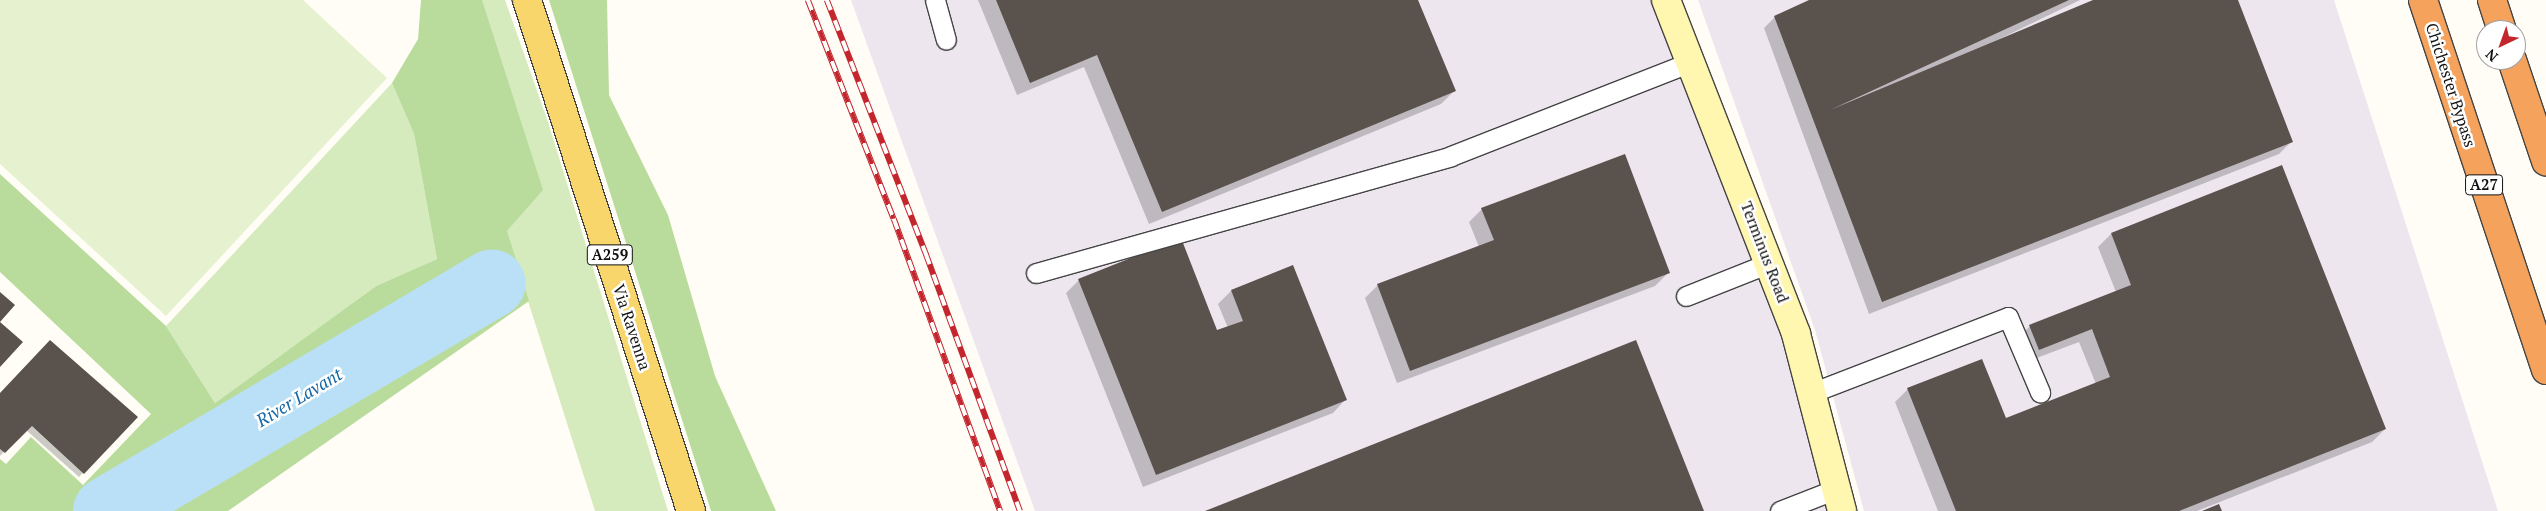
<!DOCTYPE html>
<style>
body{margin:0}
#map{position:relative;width:2546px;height:511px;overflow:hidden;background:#fffdf5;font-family:"PT Serif",serif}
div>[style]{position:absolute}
.industrial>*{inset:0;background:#eee6ef}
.green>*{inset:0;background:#d5ebbd}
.forest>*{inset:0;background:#b9dc9c}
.pitch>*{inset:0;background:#e6f2cf}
.shadow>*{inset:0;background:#0003}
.river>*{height:68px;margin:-34px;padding:0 34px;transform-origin:34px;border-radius:34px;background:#b9e0f7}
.building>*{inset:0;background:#5a524d}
.roads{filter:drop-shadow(1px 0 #444) drop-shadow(-1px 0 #444) drop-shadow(0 1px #444) drop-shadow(0 -1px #444)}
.lane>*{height:19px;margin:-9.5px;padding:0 9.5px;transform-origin:9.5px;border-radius:9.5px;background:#fff}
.secondary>*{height:28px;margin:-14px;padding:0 14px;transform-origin:14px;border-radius:14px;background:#fff6b0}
.primary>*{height:28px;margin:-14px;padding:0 14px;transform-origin:14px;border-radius:14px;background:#f9d66b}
.highway>*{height:28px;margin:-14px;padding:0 14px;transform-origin:14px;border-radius:14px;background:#f5a25d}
.rail>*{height:5.5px;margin-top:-2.75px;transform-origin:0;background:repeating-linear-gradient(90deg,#fff 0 11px,#c4262e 0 22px);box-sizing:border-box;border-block:1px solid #c4262e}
span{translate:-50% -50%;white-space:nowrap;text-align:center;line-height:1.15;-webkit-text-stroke:5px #fff;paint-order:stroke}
.shield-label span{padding:1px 4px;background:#fff;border:1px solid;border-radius:4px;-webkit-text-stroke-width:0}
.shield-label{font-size:15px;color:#111;font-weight:700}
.street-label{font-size:16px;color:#111}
.water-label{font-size:18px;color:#1768a6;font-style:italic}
.north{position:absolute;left:2476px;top:20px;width:50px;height:50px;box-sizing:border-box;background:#fff;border:1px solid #a0a0a0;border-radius:50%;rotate:222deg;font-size:14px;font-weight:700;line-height:20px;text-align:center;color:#111}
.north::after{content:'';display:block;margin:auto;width:18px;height:22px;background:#c4262e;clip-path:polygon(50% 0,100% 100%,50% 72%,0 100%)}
</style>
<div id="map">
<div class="industrial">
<i style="clip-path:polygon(851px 0,1655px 0,1784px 338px,1829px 511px,1035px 511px)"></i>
<i style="clip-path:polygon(1698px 0,2334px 0,2498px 511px,1864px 511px,1815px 330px)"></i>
</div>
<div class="green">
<i style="clip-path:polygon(432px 0,505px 0,548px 122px,668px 511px,595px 511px)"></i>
<i style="clip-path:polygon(392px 83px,414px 134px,437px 259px,376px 286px,215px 403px,166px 326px)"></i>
</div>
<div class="forest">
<i style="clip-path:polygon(421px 0,482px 0,543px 190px,507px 231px,529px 301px,228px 511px,0 511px,0 459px,6px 464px,31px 437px,83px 485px,151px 414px,0 272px,0 174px,166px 326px,215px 403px,376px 286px,437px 259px,414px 134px,392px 83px,418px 39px)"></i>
<i style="clip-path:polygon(549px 0,607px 0,609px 95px,668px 215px,715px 376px,776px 511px,711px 511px)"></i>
</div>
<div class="pitch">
<i style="clip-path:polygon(0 0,303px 0,387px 78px,166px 316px,0 164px)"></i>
</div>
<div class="shadow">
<i style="clip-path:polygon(978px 0,1417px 0,1454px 91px,1441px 104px,1149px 224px,1084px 67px,1017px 95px)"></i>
<i style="clip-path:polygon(1812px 0,2080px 0,1973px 52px,2097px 0,2236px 0,2292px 141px,2279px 154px,1869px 314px,1764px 28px,1775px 17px)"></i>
<i style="clip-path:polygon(2281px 167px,2385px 429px,2372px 442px,2197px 511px,1938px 511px,1895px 402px,1908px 389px,2005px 420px,2096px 384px,2079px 342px,2026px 362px,2017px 339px,2030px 326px,2116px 292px,2098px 247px,2111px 234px)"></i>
<i style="clip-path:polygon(1482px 209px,1668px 273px,1655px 286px,1397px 383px,1365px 298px,1378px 285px,1479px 247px,1469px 222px)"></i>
<i style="clip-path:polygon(1293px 267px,1345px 400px,1333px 413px,1143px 487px,1066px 293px,1079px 280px,1217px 332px,1228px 328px,1218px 304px,1231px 291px)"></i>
<i style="clip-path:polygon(0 395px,136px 417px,79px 477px,26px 430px,0 456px)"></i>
</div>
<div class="river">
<i style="left:107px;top:511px;width:447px;rotate:-30.6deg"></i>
</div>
<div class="building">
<i style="clip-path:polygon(996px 0,1418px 0,1456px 91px,1162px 212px,1097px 55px,1030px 83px)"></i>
<i style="clip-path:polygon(1809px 0,2069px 0,1830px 110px,2093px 0,2238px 0,2293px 142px,1882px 302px,1774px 16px)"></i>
<i style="clip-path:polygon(1625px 154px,1670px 273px,1410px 371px,1377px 284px,1494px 240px,1481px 208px)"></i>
<i style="clip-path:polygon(2282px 165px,2386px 429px,2179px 511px,1956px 511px,1907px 388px,1982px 359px,2006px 418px,2110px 377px,2092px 329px,2039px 350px,2029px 325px,2131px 285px,2111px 233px)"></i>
<i style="clip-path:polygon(1181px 238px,1217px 330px,1243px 321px,1231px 290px,1293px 265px,1347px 400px,1156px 475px,1078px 279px)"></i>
<i style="clip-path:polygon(0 292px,15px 305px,0 322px,23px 342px,0 367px)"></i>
<i style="clip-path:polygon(50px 340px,138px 417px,84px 474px,32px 426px,5px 453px,0 449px,0 393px)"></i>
<i style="clip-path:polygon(1636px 340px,1704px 511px,1205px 511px)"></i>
<i style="clip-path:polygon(2219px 504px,2222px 511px,2202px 511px)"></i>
</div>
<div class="roads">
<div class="lane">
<i style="left:935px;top:0;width:41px;rotate:74.6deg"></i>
<i style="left:1036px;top:273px;width:431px;rotate:-15.7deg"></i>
<i style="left:1451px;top:156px;width:258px;rotate:-21.4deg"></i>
<i style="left:1686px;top:296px;width:89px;rotate:-21.7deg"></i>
<i style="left:1811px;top:393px;width:211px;rotate:-21.1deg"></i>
<i style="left:2008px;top:317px;width:82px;rotate:66.9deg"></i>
<i style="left:1780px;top:511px;width:60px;rotate:-21.4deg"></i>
</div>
<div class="secondary">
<i style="left:1666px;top:0;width:358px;rotate:68.7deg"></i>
<i style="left:1796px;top:334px;width:183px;rotate:75.4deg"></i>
</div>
<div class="primary">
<i style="left:527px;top:0;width:537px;rotate:72.21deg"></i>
</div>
<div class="highway">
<i style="left:2423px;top:0;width:390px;rotate:71.6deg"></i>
<i style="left:2492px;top:0;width:32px;rotate:72deg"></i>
<i style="left:2512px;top:60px;width:107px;rotate:71.4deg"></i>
</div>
</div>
<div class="rail">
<i style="left:808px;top:0;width:235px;rotate:68.6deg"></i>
<i style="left:894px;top:219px;width:311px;rotate:70deg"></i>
<i style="left:827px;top:0;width:273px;rotate:68.7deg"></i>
<i style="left:926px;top:254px;width:274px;rotate:69.9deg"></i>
</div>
<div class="shield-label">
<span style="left:2484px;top:185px">A27</span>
<span style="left:610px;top:255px">A259</span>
</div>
<div class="street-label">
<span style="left:2451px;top:85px;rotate:72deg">Chichester Bypass</span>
<span style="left:1765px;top:252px;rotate:69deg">Terminus Road</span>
<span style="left:632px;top:327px;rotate:72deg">Via Ravenna</span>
</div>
<div class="water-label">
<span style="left:299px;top:397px;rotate:-31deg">River Lavant</span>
</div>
<div class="north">N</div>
</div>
